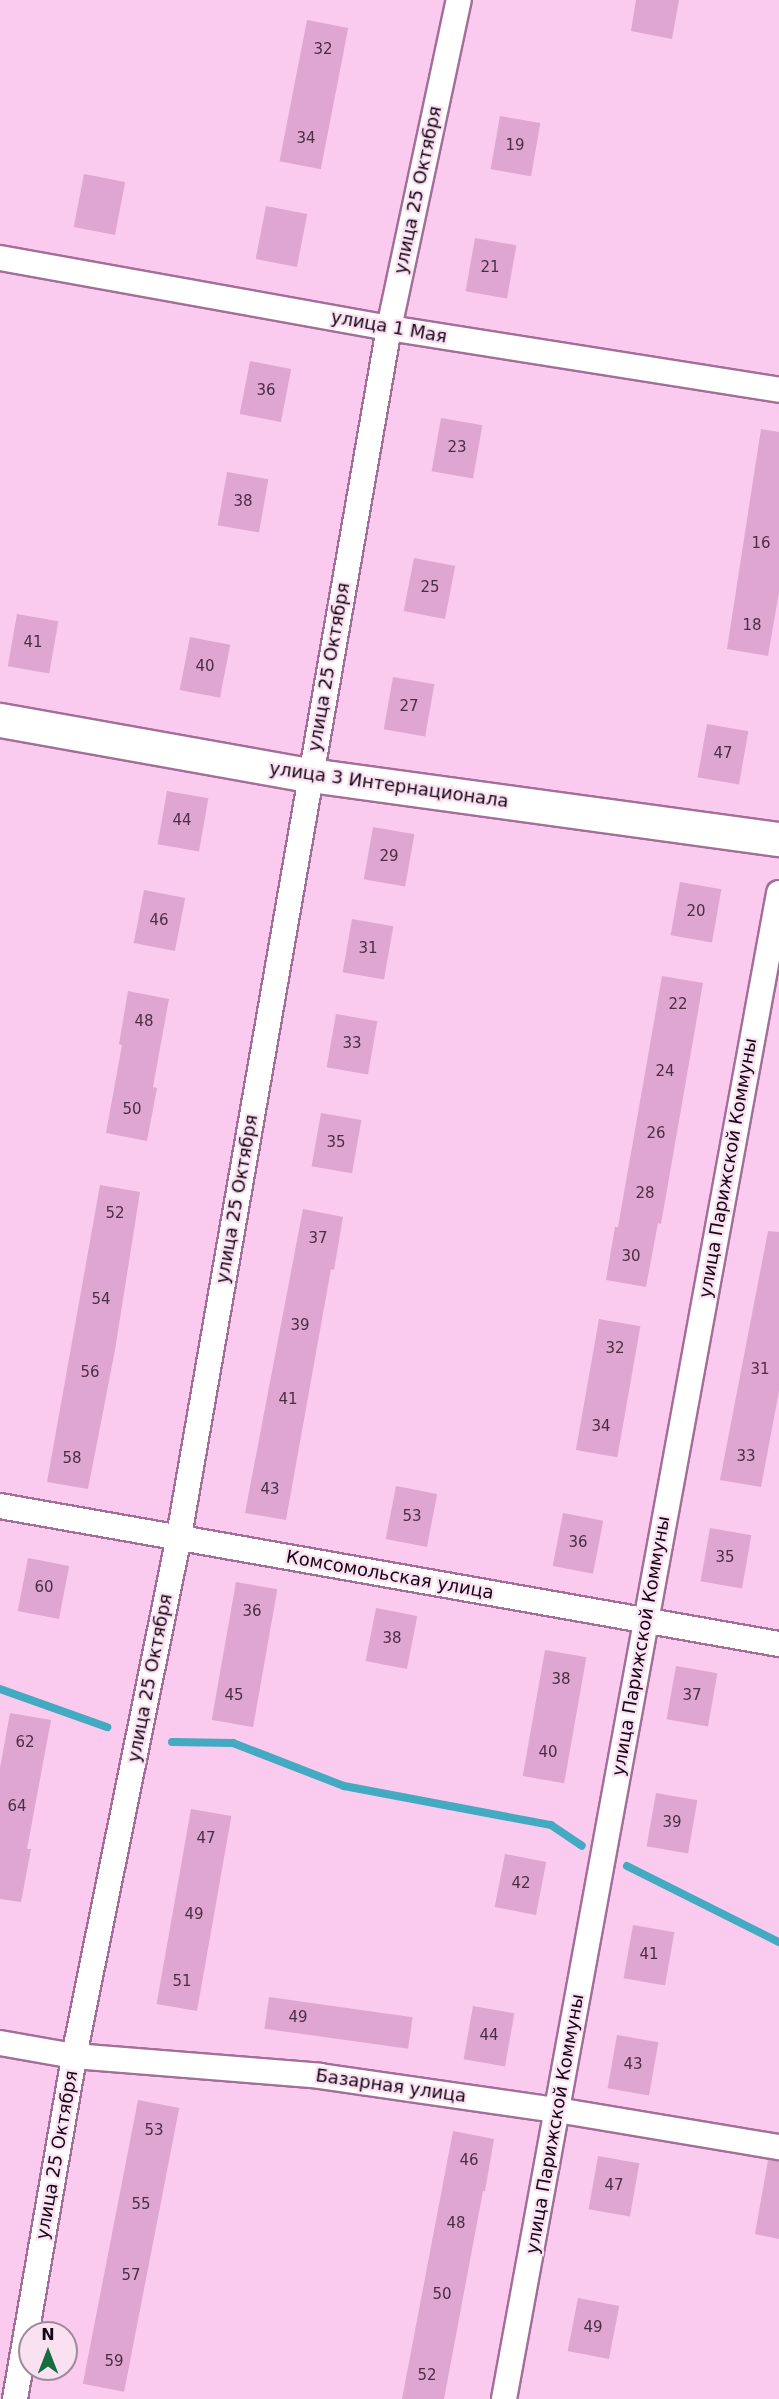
<!DOCTYPE html>
<meta charset="utf-8">
<style>
body{margin:0}
#map{position:relative;width:779px;height:2399px;overflow:hidden;background:#facbee;font-family:"DejaVu Sans",sans-serif}
div>[style]{position:absolute}
.stream>*{height:8px;margin:-4px;padding:0 4px;transform-origin:4px;border-radius:4px;background:#44aac1}
.building>*{inset:0;background:#dfa6d1;transform-origin:0 0}
.roads{filter:drop-shadow(2px 0 #a36e97) drop-shadow(-2px 0 #a36e97) drop-shadow(0 2px #a36e97) drop-shadow(0 -2px #a36e97)}
.street>*{height:24px;margin:-12px;padding:0 12px;transform-origin:12px;border-radius:12px;background:#fff}
.secondary>*{height:33px;margin:-16.5px;padding:0 16.5px;transform-origin:16.5px;border-radius:16.5px;background:#fff}
span{translate:-50% -50%;white-space:nowrap;text-align:center;line-height:1.15;-webkit-text-stroke:4.5px #f9e1f2;paint-order:stroke}
.number-label{font-size:15px;color:#4a2e44}
.number-label span{-webkit-text-stroke-width:0}
.street-label{font-size:18px;color:#180615}
.north{position:absolute;left:18px;top:2321px;width:60px;height:60px;box-sizing:border-box;background:#f9e1f2;border:2px solid #9f899a;border-radius:50%;rotate:0deg;font-size:16px;font-weight:700;line-height:24px;text-align:center;color:#180615}
.north::after{content:'';display:block;margin:auto;width:21px;height:27px;background:#146c3f;clip-path:polygon(50% 0,100% 100%,50% 72%,0 100%)}
</style>
<div id="map">
<div class="stream">
<i style="left:0;top:1689px;width:114px;rotate:19.6deg"></i>
<i style="left:172px;top:1742px;width:61px;rotate:0.9deg"></i>
<i style="left:233px;top:1743px;width:119px;rotate:21.2deg"></i>
<i style="left:344px;top:1786px;width:211px;rotate:10.7deg"></i>
<i style="left:551px;top:1825px;width:37px;rotate:34deg"></i>
<i style="left:627px;top:1866px;width:170px;rotate:26.6deg"></i>
</div>
<div class="building">
<i style="clip-path:polygon(636px 0,679px 0,672px 39px,631px 31px)"></i>
<i style="left:307px;top:20px;width:42px;height:144px;rotate:11deg"></i>
<i style="left:500px;top:116px;width:41px;height:54px;rotate:10deg"></i>
<i style="left:84px;top:174px;width:42px;height:54px;rotate:11deg"></i>
<i style="left:266px;top:206px;width:42px;height:54px;rotate:11deg"></i>
<i style="left:475px;top:238px;width:42px;height:54px;rotate:10deg"></i>
<i style="left:250px;top:361px;width:42px;height:54px;rotate:11deg"></i>
<i style="left:441px;top:418px;width:42px;height:54px;rotate:10deg"></i>
<i style="clip-path:polygon(761px 429px,779px 432px,779px 592px,768px 656px,727px 649px)"></i>
<i style="left:227px;top:472px;width:42px;height:54px;rotate:10deg"></i>
<i style="left:414px;top:558px;width:42px;height:54px;rotate:11deg"></i>
<i style="left:17px;top:614px;width:42px;height:53px;rotate:10deg"></i>
<i style="left:190px;top:637px;width:41px;height:54px;rotate:11deg"></i>
<i style="left:393px;top:677px;width:42px;height:53px;rotate:10deg"></i>
<i style="left:707px;top:724px;width:42px;height:54px;rotate:10deg"></i>
<i style="left:167px;top:791px;width:42px;height:54px;rotate:10deg"></i>
<i style="left:373px;top:827px;width:42px;height:53px;rotate:10deg"></i>
<i style="left:680px;top:882px;width:42px;height:54px;rotate:10deg"></i>
<i style="left:144px;top:890px;width:42px;height:54px;rotate:11deg"></i>
<i style="left:352px;top:919px;width:42px;height:54px;rotate:10deg"></i>
<i style="clip-path:polygon(662px 976px,703px 983px,661px 1224px,658px 1223px,646px 1287px,606px 1280px,615px 1227px,618px 1227px)"></i>
<i style="clip-path:polygon(128px 991px,169px 999px,153px 1087px,157px 1088px,147px 1141px,106px 1133px,122px 1045px,119px 1044px)"></i>
<i style="left:336px;top:1014px;width:42px;height:54px;rotate:10deg"></i>
<i style="left:321px;top:1113px;width:41px;height:54px;rotate:10deg"></i>
<i style="clip-path:polygon(100px 1185px,140px 1192px,115px 1350px,88px 1489px,47px 1482px)"></i>
<i style="clip-path:polygon(303px 1209px,343px 1217px,334px 1270px,331px 1269px,286px 1520px,245px 1513px)"></i>
<i style="clip-path:polygon(768px 1231px,779px 1232px,779px 1391px,761px 1487px,720px 1480px)"></i>
<i style="left:599px;top:1319px;width:42px;height:133px;rotate:10deg"></i>
<i style="left:396px;top:1486px;width:42px;height:54px;rotate:11deg"></i>
<i style="left:563px;top:1513px;width:41px;height:54px;rotate:11deg"></i>
<i style="left:710px;top:1528px;width:42px;height:54px;rotate:10deg"></i>
<i style="left:28px;top:1558px;width:42px;height:54px;rotate:11deg"></i>
<i style="left:236px;top:1582px;width:42px;height:140px;rotate:10deg"></i>
<i style="left:376px;top:1608px;width:42px;height:54px;rotate:11deg"></i>
<i style="left:545px;top:1650px;width:42px;height:128px;rotate:10deg"></i>
<i style="left:676px;top:1666px;width:42px;height:54px;rotate:10deg"></i>
<i style="clip-path:polygon(10px 1713px,51px 1720px,27px 1849px,31px 1849px,21px 1902px,0 1899px,0 1768px)"></i>
<i style="left:656px;top:1793px;width:42px;height:54px;rotate:10deg"></i>
<i style="left:191px;top:1809px;width:41px;height:198px;rotate:10deg"></i>
<i style="left:505px;top:1854px;width:42px;height:54px;rotate:11deg"></i>
<i style="left:633px;top:1925px;width:42px;height:54px;rotate:10deg"></i>
<i style="left:269px;top:1997px;width:145px;height:32px;rotate:8deg"></i>
<i style="left:473px;top:2006px;width:42px;height:54px;rotate:10deg"></i>
<i style="left:617px;top:2035px;width:42px;height:54px;rotate:10deg"></i>
<i style="left:138px;top:2100px;width:42px;height:289px;rotate:11deg"></i>
<i style="clip-path:polygon(453px 2131px,494px 2139px,485px 2191px,483px 2191px,444px 2399px,402px 2399px)"></i>
<i style="left:598px;top:2156px;width:42px;height:54px;rotate:10deg"></i>
<i style="clip-path:polygon(768px 2160px,779px 2161px,779px 2239px,755px 2234px)"></i>
<i style="left:578px;top:2298px;width:42px;height:54px;rotate:11deg"></i>
</div>
<div class="roads">
<div class="street">
<i style="left:0;top:258px;width:395px;rotate:10.2deg"></i>
<i style="left:389px;top:328px;width:395px;rotate:9deg"></i>
<i style="left:0;top:1506px;width:791px;rotate:10.05deg"></i>
<i style="left:0;top:2043px;width:75px;rotate:10deg"></i>
<i style="left:74px;top:2056px;width:247px;rotate:4.6deg"></i>
<i style="left:320px;top:2076px;width:239px;rotate:8.2deg"></i>
<i style="left:557px;top:2110px;width:225px;rotate:9.5deg"></i>
<i style="left:15px;top:2399px;width:348px;rotate:-80.2deg"></i>
<i style="left:74px;top:2056px;width:530px;rotate:-78.58deg"></i>
<i style="left:179px;top:1536px;width:1226px;rotate:-80.14deg"></i>
<i style="left:389px;top:328px;width:335px;rotate:-78deg"></i>
<i style="left:504px;top:2399px;width:1531px;rotate:-79.65deg"></i>
</div>
<div class="secondary">
<i style="left:0;top:720px;width:315px;rotate:10.1deg"></i>
<i style="left:310px;top:775px;width:473px;rotate:7.8deg"></i>
</div>
</div>
<div class="number-label">
<span style="left:323px;top:50px">32</span>
<span style="left:306px;top:139px">34</span>
<span style="left:515px;top:146px">19</span>
<span style="left:490px;top:268px">21</span>
<span style="left:266px;top:391px">36</span>
<span style="left:457px;top:448px">23</span>
<span style="left:243px;top:502px">38</span>
<span style="left:761px;top:544px">16</span>
<span style="left:430px;top:588px">25</span>
<span style="left:752px;top:626px">18</span>
<span style="left:33px;top:643px">41</span>
<span style="left:205px;top:667px">40</span>
<span style="left:409px;top:707px">27</span>
<span style="left:723px;top:754px">47</span>
<span style="left:182px;top:821px">44</span>
<span style="left:389px;top:857px">29</span>
<span style="left:696px;top:912px">20</span>
<span style="left:159px;top:921px">46</span>
<span style="left:368px;top:949px">31</span>
<span style="left:678px;top:1005px">22</span>
<span style="left:144px;top:1022px">48</span>
<span style="left:352px;top:1044px">33</span>
<span style="left:665px;top:1072px">24</span>
<span style="left:132px;top:1110px">50</span>
<span style="left:656px;top:1134px">26</span>
<span style="left:336px;top:1143px">35</span>
<span style="left:645px;top:1194px">28</span>
<span style="left:115px;top:1214px">52</span>
<span style="left:318px;top:1239px">37</span>
<span style="left:631px;top:1257px">30</span>
<span style="left:101px;top:1300px">54</span>
<span style="left:300px;top:1326px">39</span>
<span style="left:615px;top:1349px">32</span>
<span style="left:760px;top:1370px">31</span>
<span style="left:90px;top:1373px">56</span>
<span style="left:288px;top:1400px">41</span>
<span style="left:601px;top:1427px">34</span>
<span style="left:746px;top:1457px">33</span>
<span style="left:72px;top:1459px">58</span>
<span style="left:270px;top:1490px">43</span>
<span style="left:412px;top:1517px">53</span>
<span style="left:578px;top:1543px">36</span>
<span style="left:725px;top:1558px">35</span>
<span style="left:44px;top:1588px">60</span>
<span style="left:252px;top:1612px">36</span>
<span style="left:392px;top:1639px">38</span>
<span style="left:561px;top:1680px">38</span>
<span style="left:234px;top:1696px">45</span>
<span style="left:692px;top:1696px">37</span>
<span style="left:25px;top:1743px">62</span>
<span style="left:548px;top:1753px">40</span>
<span style="left:17px;top:1807px">64</span>
<span style="left:672px;top:1823px">39</span>
<span style="left:206px;top:1839px">47</span>
<span style="left:521px;top:1884px">42</span>
<span style="left:194px;top:1915px">49</span>
<span style="left:649px;top:1955px">41</span>
<span style="left:182px;top:1982px">51</span>
<span style="left:298px;top:2018px">49</span>
<span style="left:489px;top:2036px">44</span>
<span style="left:633px;top:2065px">43</span>
<span style="left:154px;top:2131px">53</span>
<span style="left:469px;top:2161px">46</span>
<span style="left:614px;top:2186px">47</span>
<span style="left:141px;top:2205px">55</span>
<span style="left:456px;top:2224px">48</span>
<span style="left:131px;top:2276px">57</span>
<span style="left:442px;top:2295px">50</span>
<span style="left:593px;top:2328px">49</span>
<span style="left:114px;top:2362px">59</span>
<span style="left:427px;top:2376px">52</span>
</div>
<div class="street-label">
<span style="left:418px;top:190px;rotate:-78deg">улица 25 Октября</span>
<span style="left:389px;top:327px;rotate:10deg">улица 1 Мая</span>
<span style="left:329px;top:667px;rotate:-80deg">улица 25 Октября</span>
<span style="left:389px;top:785px;rotate:8deg">улица 3 Интернационала</span>
<span style="left:728px;top:1168px;rotate:-80deg">улица Парижской Коммуны</span>
<span style="left:237px;top:1199px;rotate:-80deg">улица 25 Октября</span>
<span style="left:390px;top:1575px;rotate:10deg">Комсомольская улица</span>
<span style="left:641px;top:1646px;rotate:-80deg">улица Парижской Коммуны</span>
<span style="left:150px;top:1678px;rotate:-79deg">улица 25 Октября</span>
<span style="left:391px;top:2086px;rotate:8deg">Базарная улица</span>
<span style="left:555px;top:2124px;rotate:-80deg">улица Парижской Коммуны</span>
<span style="left:57px;top:2155px;rotate:-80deg">улица 25 Октября</span>
</div>
<div class="north">N</div>
</div>
